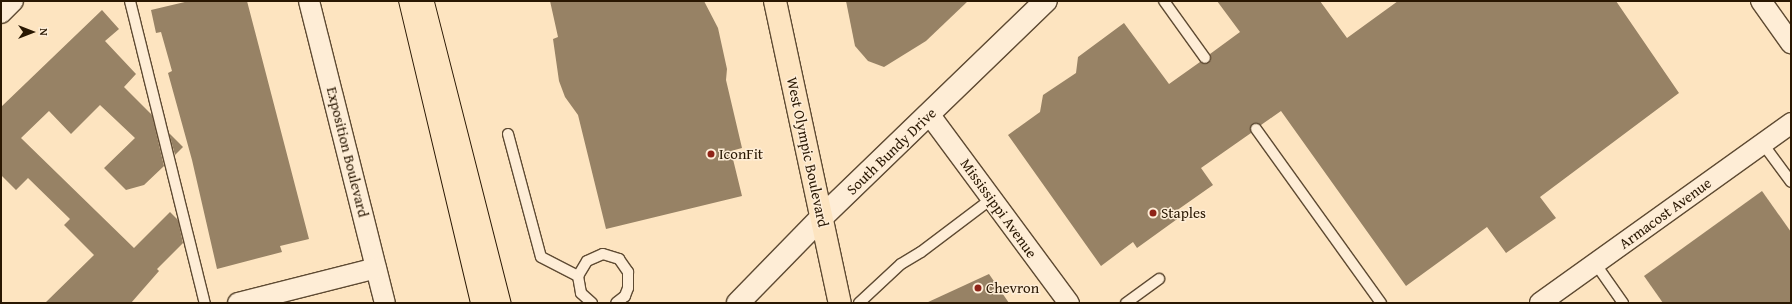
<!DOCTYPE html>
<style>
body{margin:0}
#map{position:relative;width:1792px;height:304px;overflow:hidden;background:#fde4c0;font-family:"Gentium Book Plus",serif}
div>[style]{position:absolute}
.building>*{inset:0;background:#978265}
.roads{filter:drop-shadow(1px 0 #5e4a32) drop-shadow(-1px 0 #5e4a32) drop-shadow(0 1px #5e4a32) drop-shadow(0 -1px #5e4a32)}
.lane>*{height:10px;margin:-5px;padding:0 5px;transform-origin:5px;border-radius:5px;background:#feedd6}
.street>*{height:20px;margin:-10px;padding:0 10px;transform-origin:10px;border-radius:10px;background:#feedd6}
.secondary>*{height:22px;margin:-11px;padding:0 11px;transform-origin:11px;border-radius:11px;background:#feedd6}
.primary>*{height:22px;margin:-11px;padding:0 11px;transform-origin:11px;border-radius:11px;background:#fde4c0}
.tram>*{height:1px;margin:-0.5px;padding:0 0.5px;transform-origin:0.5px;border-radius:0.5px;background:#291702}
.dots>*{width:11px;height:11px;translate:-50% -50%;box-sizing:border-box;border:2px solid #feedd6;border-radius:50%}
span{translate:-50% -50%;white-space:nowrap;text-align:center;line-height:1.15;-webkit-text-stroke:3px #feedd6;paint-order:stroke}
.street-label{font-size:15px;color:#291702}
.poi-label{font-size:15px;color:#291702}
.left{translate:0 -50%;text-align:left}
.frame{position:absolute;inset:0;border:2px solid #291702;pointer-events:none}
.north{position:absolute;left:12px;top:12px;width:40px;height:40px;-webkit-text-stroke:3px #feedd6;paint-order:stroke;rotate:90deg;font-size:11px;font-weight:700;line-height:16px;text-align:center;color:#291702}
.north::after{content:'';display:block;margin:auto;width:14px;height:18px;background:#291702;clip-path:polygon(50% 0,100% 100%,50% 72%,0 100%)}
</style>
<div id="map">
<div class="building">
<i style="clip-path:polygon(189px 1px,247px 1px,309px 239px,280px 246px,282px 252px,217px 269px,192px 160px,168px 73px,172px 71px,161px 32px,156px 33px,151px 10px)"></i>
<i style="clip-path:polygon(550px 1px,704px 1px,718px 28px,727px 69px,726px 80px,742px 148px,731px 151px,742px 196px,606px 229px,578px 115px,565px 97px,559px 81px,553px 39px,558px 37px)"></i>
<i style="clip-path:polygon(846px 1px,968px 1px,926px 41px,884px 67px,868px 61px,855px 46px)"></i>
<i style="clip-path:polygon(1217px 1px,1320px 1px,1347px 38px,1398px 1px,1616px 1px,1679px 93px,1540px 197px,1556px 218px,1506px 253px,1487px 227px,1406px 286px,1281px 111px,1261px 125px,1252px 124px,1251px 133px,1201px 168px,1213px 185px,1176px 211px,1180px 217px,1137px 248px,1133px 242px,1101px 266px,1008px 135px,1040px 112px,1043px 95px,1076px 73px,1078px 57px,1124px 23px,1169px 84px,1200px 62px,1208px 63px,1211px 60px,1210px 54px,1240px 32px)"></i>
<i style="clip-path:polygon(102px 10px,119px 29px,105px 41px,136px 74px,124px 87px,152px 115px,164px 166px,144px 185px,126px 190px,104px 168px,135px 138px,100px 105px,71px 134px,49px 111px,21px 138px,134px 248px,170px 212px,178px 220px,183px 243px,157px 269px,159px 271px,131px 303px,45px 303px,94px 255px,64px 225px,70px 219px,28px 178px,16px 190px,1px 175px,1px 107px)"></i>
<i style="clip-path:polygon(169px 133px,183px 147px,175px 155px)"></i>
<i style="clip-path:polygon(1762px 191px,1791px 232px,1791px 303px,1663px 303px,1644px 276px)"></i>
<i style="clip-path:polygon(989px 274px,1009px 303px,926px 303px)"></i>
</div>
<div class="roads">
<div class="lane">
<i style="left:130px;top:1px;width:311px;rotate:76.1deg"></i>
<i style="left:1164px;top:1px;width:70px;rotate:54.3deg"></i>
<i style="left:1256px;top:129px;width:214px;rotate:54.3deg"></i>
<i style="left:508px;top:134px;width:127px;rotate:75deg"></i>
<i style="left:541px;top:257px;width:42px;rotate:27.2deg"></i>
<i style="left:1763px;top:144px;width:47px;rotate:53.6deg"></i>
<i style="left:1595px;top:263px;width:49px;rotate:55deg"></i>
<i style="left:592px;top:303px;width:15px;rotate:-138deg"></i>
<i style="left:581px;top:293px;width:17px;rotate:-100deg"></i>
<i style="left:578px;top:276px;width:17px;rotate:-59deg"></i>
<i style="left:587px;top:261px;width:17px;rotate:-24deg"></i>
<i style="left:603px;top:254px;width:17px;rotate:17deg"></i>
<i style="left:619px;top:259px;width:16px;rotate:55deg"></i>
<i style="left:628px;top:272px;width:16px;rotate:90deg"></i>
<i style="left:628px;top:288px;width:9px;rotate:111deg"></i>
<i style="left:625px;top:296px;width:11px;rotate:142deg"></i>
<i style="left:859px;top:303px;width:57px;rotate:-42.9deg"></i>
<i style="left:901px;top:264px;width:23px;rotate:-31deg"></i>
<i style="left:921px;top:252px;width:88px;rotate:-37.1deg"></i>
<i style="left:1126px;top:303px;width:41px;rotate:-36deg"></i>
</div>
<div class="street">
<i style="left:309px;top:1px;width:311px;rotate:75.9deg"></i>
<i style="left:1761px;top:1px;width:52px;rotate:54.5deg"></i>
<i style="left:1px;top:13px;width:17px;rotate:-45deg"></i>
<i style="left:929px;top:114px;width:235px;rotate:53.5deg"></i>
<i style="left:238px;top:303px;width:142px;rotate:-14.2deg"></i>
<i style="left:1540px;top:303px;width:309px;rotate:-35.6deg"></i>
</div>
<div class="secondary">
<i style="left:738px;top:303px;width:120px;rotate:-45.7deg"></i>
<i style="left:822px;top:217px;width:311px;rotate:-44deg"></i>
</div>
<div class="primary">
<i style="left:775px;top:1px;width:309px;rotate:77.9deg"></i>
</div>
</div>
<div class="tram">
<i style="left:398px;top:1px;width:310px;rotate:76.6deg"></i>
<i style="left:434px;top:1px;width:312px;rotate:75.7deg"></i>
</div>
<div class="dots">
<i style="left:711px;top:154px;background:#8f2418"></i>
<i style="left:1153px;top:213px;background:#8f2418"></i>
<i style="left:978px;top:288px;background:#8f2418"></i>
</div>
<div class="street-label">
<span style="left:891px;top:151px;rotate:-44deg">South Bundy Drive</span>
<span style="left:348px;top:152px;rotate:76deg">Exposition Boulevard</span>
<span style="left:808px;top:152px;rotate:78deg">West Olympic Boulevard</span>
<span style="left:999px;top:208px;rotate:54deg">Mississippi Avenue</span>
<span style="left:1665px;top:213px;rotate:-36deg">Armacost Avenue</span>
</div>
<div class="poi-label">
<span class="left" style="left:719px;top:154px">IconFit</span>
<span class="left" style="left:1161px;top:213px">Staples</span>
<span class="left" style="left:986px;top:288px">Chevron</span>
</div>
<div class="frame"></div>
<div class="north">N</div>
</div>
